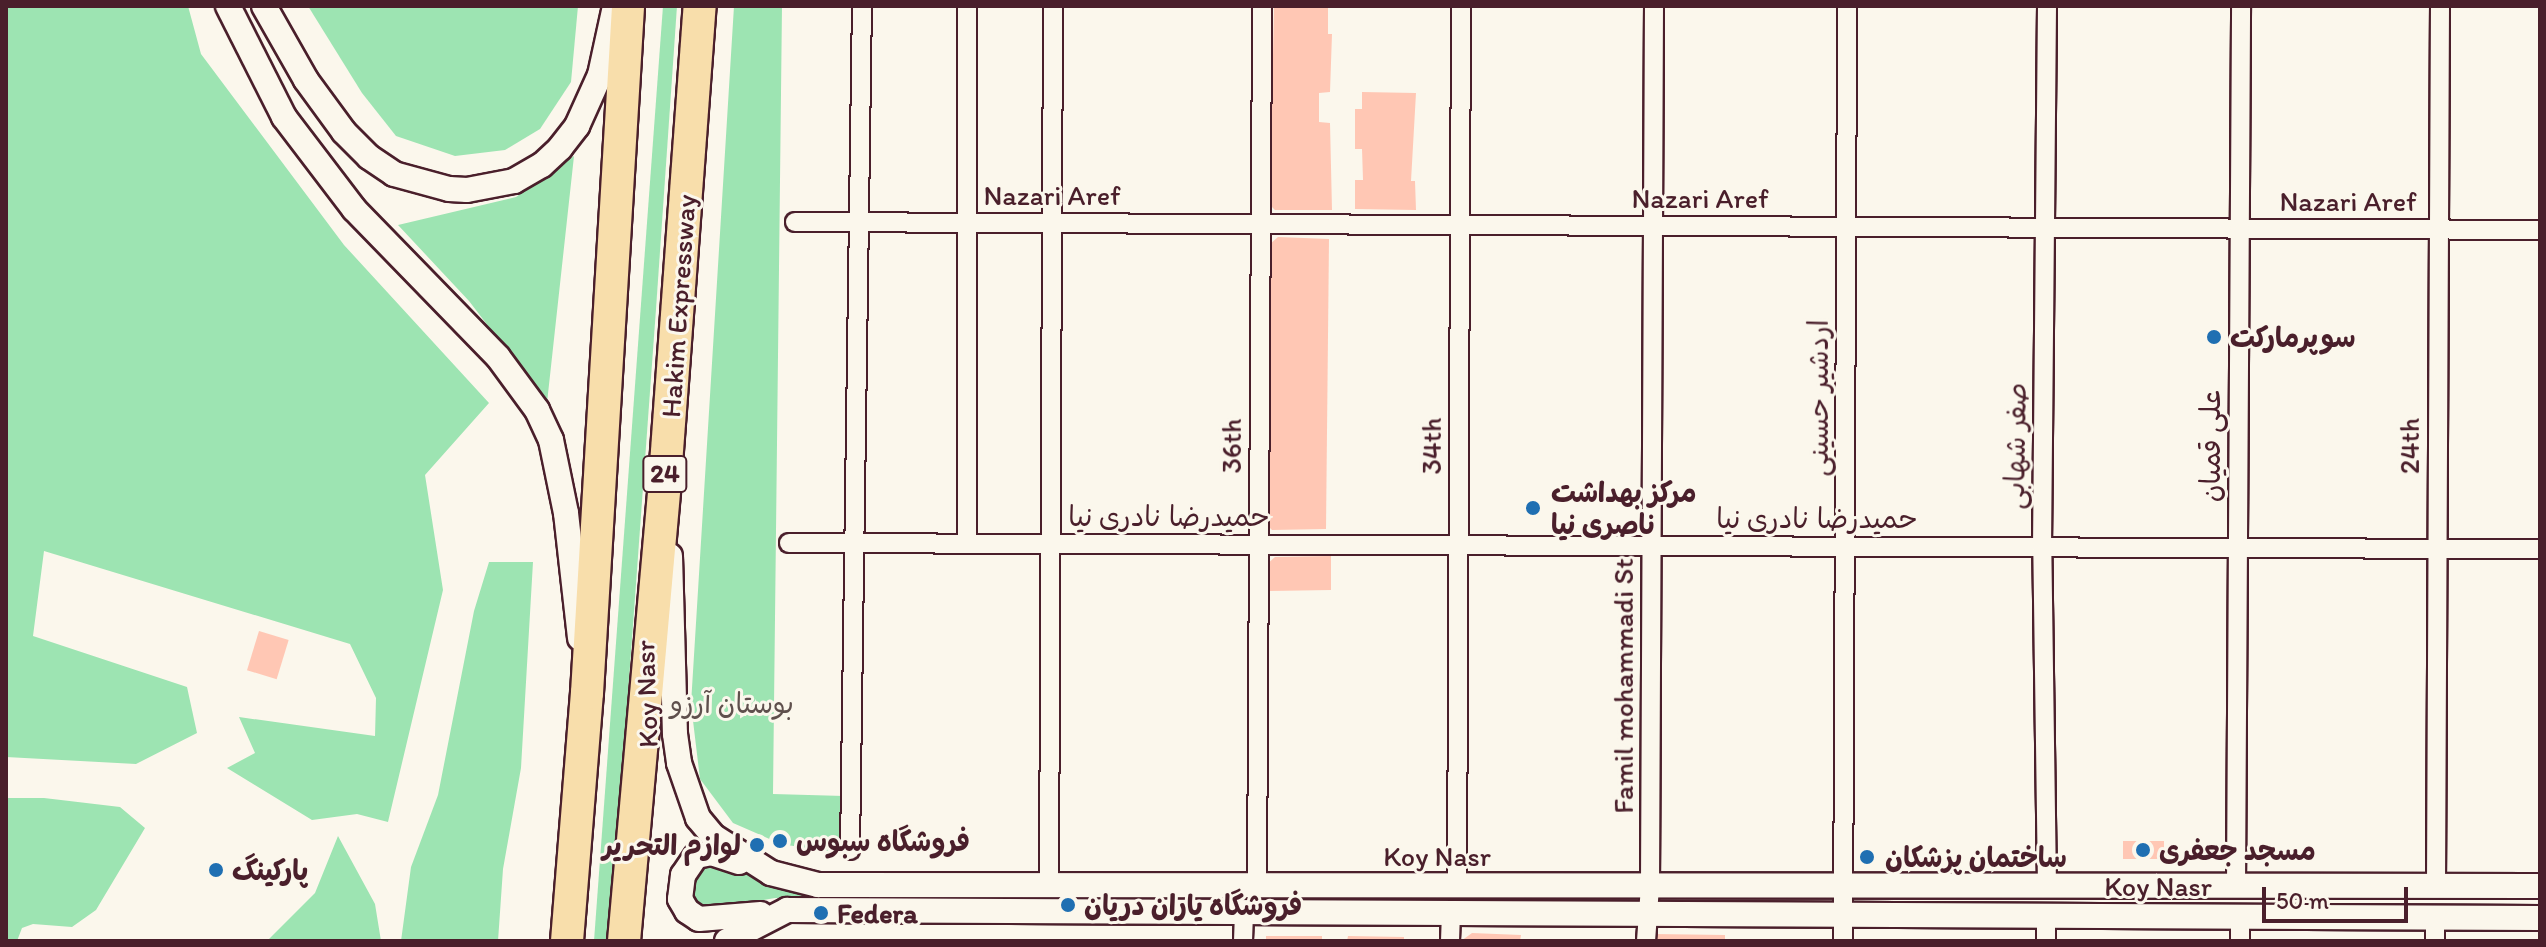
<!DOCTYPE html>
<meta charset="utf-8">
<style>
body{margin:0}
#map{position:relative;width:2546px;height:947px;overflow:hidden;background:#fbf7ec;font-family:Itim,"Playpen Sans Arabic",sans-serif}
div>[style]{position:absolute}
.green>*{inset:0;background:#9de4b2}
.building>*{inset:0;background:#ffc7b4;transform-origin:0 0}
.roads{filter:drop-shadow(2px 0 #4a1f2b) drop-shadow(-2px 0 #4a1f2b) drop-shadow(0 2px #4a1f2b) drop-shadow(0 -2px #4a1f2b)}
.street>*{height:18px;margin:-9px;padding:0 9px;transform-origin:9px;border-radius:9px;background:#fbf7ec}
.secondary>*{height:24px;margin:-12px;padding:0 12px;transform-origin:12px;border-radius:12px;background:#fbf7ec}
.highway>*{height:32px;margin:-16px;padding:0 16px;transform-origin:16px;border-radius:16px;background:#f8deab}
.dots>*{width:22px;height:22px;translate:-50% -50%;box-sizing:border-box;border:4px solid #fbf7ec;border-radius:50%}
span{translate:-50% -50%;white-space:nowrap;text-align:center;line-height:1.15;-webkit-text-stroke:6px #fbf7ec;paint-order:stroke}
.shield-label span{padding:2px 6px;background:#fbf7ec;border:2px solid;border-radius:6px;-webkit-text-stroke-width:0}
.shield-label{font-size:26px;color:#4a1f2b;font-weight:700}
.street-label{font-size:28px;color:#4a1f2b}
.poi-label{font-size:28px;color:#4a1f2b;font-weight:700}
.left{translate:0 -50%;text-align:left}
.right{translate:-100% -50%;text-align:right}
.park-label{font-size:28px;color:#5f504d}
.frame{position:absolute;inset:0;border:8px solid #4a1f2b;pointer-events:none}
.scale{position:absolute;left:2262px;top:887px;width:146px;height:36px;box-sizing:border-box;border:4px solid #4a1f2b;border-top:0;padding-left:10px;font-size:24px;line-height:28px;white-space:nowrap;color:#4a1f2b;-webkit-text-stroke:6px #fbf7ec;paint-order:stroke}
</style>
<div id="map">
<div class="green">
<i style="clip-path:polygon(6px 6px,188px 6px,201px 54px,344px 245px,489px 403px,425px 475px,443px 590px,388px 822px,357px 814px,312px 820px,227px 768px,255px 753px,239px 717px,375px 736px,376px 698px,350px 644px,44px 551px,33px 636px,187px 687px,197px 733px,136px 764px,6px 757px)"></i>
<i style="clip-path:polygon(308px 6px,578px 6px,571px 82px,540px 129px,505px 150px,455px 156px,396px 136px,362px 93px)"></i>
<i style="clip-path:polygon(663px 6px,677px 6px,656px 309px,610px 941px,594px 941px)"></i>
<i style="clip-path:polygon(734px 6px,782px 6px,773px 794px,844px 796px,844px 854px,781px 844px,733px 823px,700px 779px,691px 704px)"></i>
<i style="clip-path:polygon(574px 156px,547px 403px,469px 301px,398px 225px,516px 197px)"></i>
<i style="clip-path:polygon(489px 562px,533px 562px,521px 768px,503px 869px,498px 941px,401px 941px,411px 867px,438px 795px,474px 611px)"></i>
<i style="clip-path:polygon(6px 798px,44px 798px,120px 807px,145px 828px,96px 910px,72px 927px,33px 924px,22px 928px,17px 941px,6px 941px)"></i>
<i style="clip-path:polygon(338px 836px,375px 904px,381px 941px,267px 941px,315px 893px)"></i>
<i style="clip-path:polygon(719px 863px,756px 876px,823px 897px,775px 898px,707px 910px,692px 897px,691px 882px,698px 869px)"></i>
</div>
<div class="building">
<i style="clip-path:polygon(1274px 6px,1328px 6px,1328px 34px,1332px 34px,1330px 92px,1319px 93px,1319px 122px,1330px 123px,1332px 210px,1275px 210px,1270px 205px)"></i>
<i style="clip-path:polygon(1362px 92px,1416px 93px,1411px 181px,1415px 181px,1416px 210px,1355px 209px,1355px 180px,1363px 180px,1362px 149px,1355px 149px,1355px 109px,1362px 109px)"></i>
<i style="clip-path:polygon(1278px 237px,1329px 239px,1326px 529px,1272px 530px,1268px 526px,1270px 244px)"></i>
<i style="clip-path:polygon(1331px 556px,1331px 590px,1267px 591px,1267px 564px,1275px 557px)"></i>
<i style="left:259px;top:631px;width:31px;height:41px;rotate:17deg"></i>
<i style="left:2123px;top:841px;width:41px;height:18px"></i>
<i style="clip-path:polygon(1472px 933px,1521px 935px,1520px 941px,1461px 941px)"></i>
<i style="clip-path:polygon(1654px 934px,1725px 935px,1725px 941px,1654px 941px)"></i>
<i style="left:1266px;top:936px;width:56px;height:5px"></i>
<i style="clip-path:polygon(1348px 936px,1404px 937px,1404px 941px,1347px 941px)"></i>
</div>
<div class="roads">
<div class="street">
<i style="left:967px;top:6px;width:537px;rotate:90deg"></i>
<i style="left:795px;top:222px;width:1745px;rotate:0.26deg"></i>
<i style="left:789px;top:543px;width:1751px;rotate:0.2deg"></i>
<i style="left:850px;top:850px;width:844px;rotate:-89.19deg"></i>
<i style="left:1049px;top:886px;width:880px;rotate:-89.74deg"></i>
<i style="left:1257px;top:886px;width:880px;rotate:-89.67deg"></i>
<i style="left:1457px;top:886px;width:880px;rotate:-89.74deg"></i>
<i style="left:2047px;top:886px;width:339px;rotate:-90.8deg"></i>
<i style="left:2042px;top:547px;width:541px;rotate:-89.47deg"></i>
<i style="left:2236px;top:886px;width:880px;rotate:-89.67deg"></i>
<i style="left:2436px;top:886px;width:880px;rotate:-89.74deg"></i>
<i style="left:1243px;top:941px;width:29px;rotate:-88deg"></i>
<i style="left:1450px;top:941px;width:28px;rotate:-88deg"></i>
<i style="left:1646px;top:941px;width:55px;rotate:-85.8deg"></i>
<i style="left:1650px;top:886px;width:880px;rotate:-89.74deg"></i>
<i style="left:1843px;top:941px;width:935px;rotate:-89.75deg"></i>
<i style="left:2046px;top:941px;width:25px;rotate:-90deg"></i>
<i style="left:2240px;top:941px;width:24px;rotate:-90deg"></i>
<i style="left:2435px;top:941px;width:23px;rotate:-90deg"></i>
</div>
<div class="secondary">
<i style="left:228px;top:6px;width:124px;rotate:63.2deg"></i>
<i style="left:284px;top:117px;width:116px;rotate:52.7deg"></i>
<i style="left:354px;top:209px;width:206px;rotate:45.8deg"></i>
<i style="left:498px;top:357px;width:66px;rotate:53.7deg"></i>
<i style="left:537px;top:410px;width:33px;rotate:65deg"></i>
<i style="left:551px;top:440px;width:75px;rotate:78.4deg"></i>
<i style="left:566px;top:513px;width:126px;rotate:83.6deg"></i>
<i style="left:264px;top:6px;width:85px;rotate:60.4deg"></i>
<i style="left:306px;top:80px;width:64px;rotate:53.8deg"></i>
<i style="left:344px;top:132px;width:35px;rotate:45deg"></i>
<i style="left:369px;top:157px;width:30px;rotate:34deg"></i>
<i style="left:394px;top:174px;width:57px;rotate:15.3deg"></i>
<i style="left:449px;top:189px;width:18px;rotate:3deg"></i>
<i style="left:467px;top:190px;width:48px;rotate:-10.8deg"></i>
<i style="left:514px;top:181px;width:32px;rotate:-30deg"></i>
<i style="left:542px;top:165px;width:25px;rotate:-43deg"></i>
<i style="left:560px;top:148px;width:28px;rotate:-52deg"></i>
<i style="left:577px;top:126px;width:56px;rotate:-65.7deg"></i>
<i style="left:600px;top:75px;width:71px;rotate:-77.7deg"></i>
<i style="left:670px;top:556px;width:178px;rotate:88.4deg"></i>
<i style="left:675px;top:734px;width:29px;rotate:82deg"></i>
<i style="left:679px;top:763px;width:58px;rotate:70.9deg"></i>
<i style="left:698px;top:818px;width:23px;rotate:50deg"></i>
<i style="left:713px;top:836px;width:69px;rotate:32.5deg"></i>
<i style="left:771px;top:873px;width:49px;rotate:14.3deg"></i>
<i style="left:818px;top:885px;width:1722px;rotate:0.03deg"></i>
<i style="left:739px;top:862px;width:28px;rotate:-162deg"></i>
<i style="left:712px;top:853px;width:16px;rotate:169deg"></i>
<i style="left:696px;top:856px;width:23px;rotate:124deg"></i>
<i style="left:683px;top:875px;width:24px;rotate:97deg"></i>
<i style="left:680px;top:899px;width:14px;rotate:60deg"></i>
<i style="left:687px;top:911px;width:14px;rotate:34deg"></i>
<i style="left:699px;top:919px;width:62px;rotate:-4.6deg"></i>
<i style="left:727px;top:941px;width:68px;rotate:-27.3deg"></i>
<i style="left:787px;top:910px;width:1753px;rotate:0.26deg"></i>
</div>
<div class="highway">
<i style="left:567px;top:941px;width:249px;rotate:-85.4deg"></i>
<i style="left:587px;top:693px;width:688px;rotate:-86.58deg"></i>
<i style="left:624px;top:941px;width:465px;rotate:-84.9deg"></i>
<i style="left:665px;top:478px;width:473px;rotate:-85.8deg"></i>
</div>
</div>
<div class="dots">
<i style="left:2214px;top:337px;background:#1f6fb2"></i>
<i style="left:1533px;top:508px;background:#1f6fb2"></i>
<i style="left:780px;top:841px;background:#1f6fb2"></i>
<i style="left:757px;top:845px;background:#1f6fb2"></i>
<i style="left:2143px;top:850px;background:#1f6fb2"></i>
<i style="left:1867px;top:857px;background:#1f6fb2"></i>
<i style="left:216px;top:870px;background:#1f6fb2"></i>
<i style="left:1068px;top:905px;background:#1f6fb2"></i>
<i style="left:821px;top:913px;background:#1f6fb2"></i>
</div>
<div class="shield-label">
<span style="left:665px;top:474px">24</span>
</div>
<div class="street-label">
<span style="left:1052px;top:195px">Nazari Aref</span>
<span style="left:1700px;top:198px">Nazari Aref</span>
<span style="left:2348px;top:201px">Nazari Aref</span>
<span style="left:678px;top:306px;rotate:-86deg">Hakim Expressway</span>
<span style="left:1818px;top:398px;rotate:-90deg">اردشیر حسینی</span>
<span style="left:1231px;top:446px;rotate:-90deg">36th</span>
<span style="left:1431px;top:446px;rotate:-90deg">34th</span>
<span style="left:2015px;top:446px;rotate:-89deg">صفر شهابی</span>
<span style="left:2210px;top:446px;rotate:-90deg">علی قمیان</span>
<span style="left:2409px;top:446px;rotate:-90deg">24th</span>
<span style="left:1169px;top:516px">حمیدرضا نادری نیا</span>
<span style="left:1817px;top:518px">حمیدرضا نادری نیا</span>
<span style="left:1623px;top:686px;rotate:-90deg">Famil mohammadi St</span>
<span style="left:646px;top:694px;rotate:-92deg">Koy Nasr</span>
<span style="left:1437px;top:856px">Koy Nasr</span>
<span style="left:2158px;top:886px">Koy Nasr</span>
</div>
<div class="poi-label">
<span class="left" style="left:2230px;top:337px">سوپرمارکت</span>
<span class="left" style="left:1551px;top:508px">مرکز بهداشت<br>ناصری نیا</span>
<span class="left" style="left:796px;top:841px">فروشگاه سبوس</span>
<span class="right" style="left:741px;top:845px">لوازم التحریر</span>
<span class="left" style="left:2159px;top:850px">مسجد جعفری</span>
<span class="left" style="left:1885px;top:857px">ساختمان پزشکان</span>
<span class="left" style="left:232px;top:870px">پارکینگ</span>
<span class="left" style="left:1084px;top:905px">فروشگاه یاران دریان</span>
<span class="left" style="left:837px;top:913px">Federa</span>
</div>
<div class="park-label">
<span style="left:732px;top:703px">بوستان آرزو</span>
</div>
<div class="frame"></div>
<div class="scale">50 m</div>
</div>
